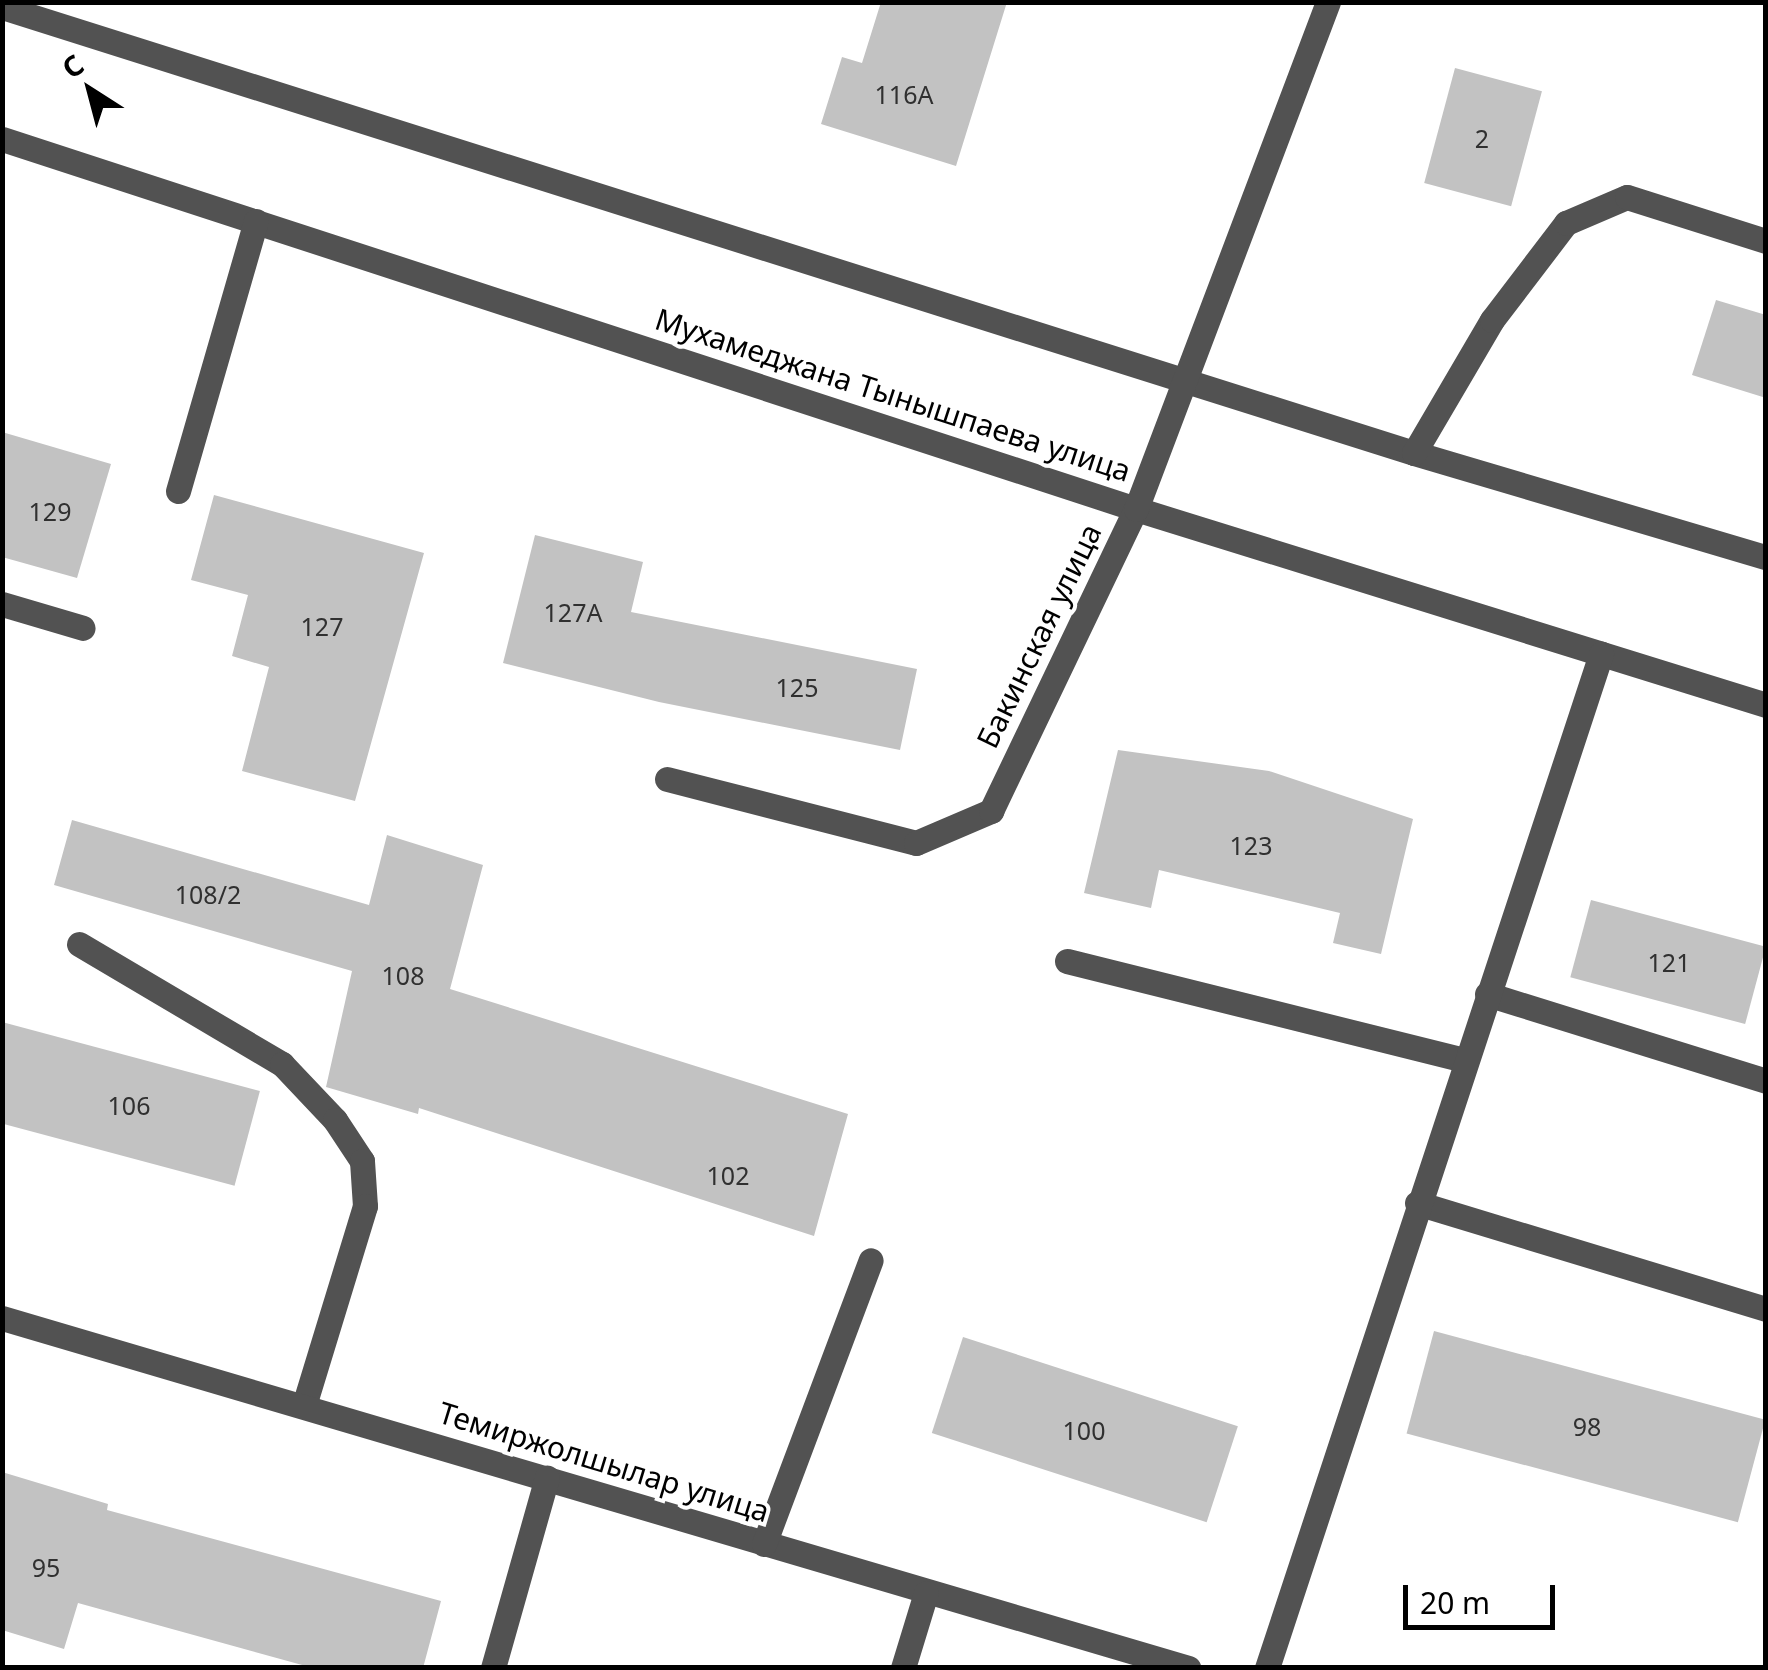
<!DOCTYPE html>
<meta charset="utf-8">
<style>
body{margin:0}
#map{position:relative;width:1768px;height:1670px;overflow:hidden;background:#fff;font-family:"Noto Sans",sans-serif}
div>[style]{position:absolute}
.building>*{inset:0;background:#c2c2c2;transform-origin:0 0}
.minor>*{height:25px;margin:-12.5px;padding:0 12.5px;transform-origin:12.5px;border-radius:12.5px;background:#525252}
span{translate:-50% -50%;white-space:nowrap;text-align:center;line-height:1.15;-webkit-text-stroke:8px #fff;paint-order:stroke}
.number-label{font-size:25px;color:#303030}
.number-label span{-webkit-text-stroke-width:0}
.street-label{font-size:30px;color:#000}
.frame{position:absolute;inset:0;border:5px solid #000;pointer-events:none}
.north{position:absolute;left:40px;top:40px;width:100px;height:100px;-webkit-text-stroke:8px #fff;paint-order:stroke;rotate:324deg;font-size:28px;font-weight:700;line-height:40px;text-align:center;color:#000}
.north::after{content:'';display:block;margin:auto;width:35px;height:45px;background:#000;clip-path:polygon(50% 0,100% 100%,50% 72%,0 100%)}
.scale{position:absolute;left:1403px;top:1585px;width:152px;height:45px;box-sizing:border-box;border:5px solid #000;border-top:0;padding-left:12px;font-size:30px;line-height:35px;white-space:nowrap;color:#000;-webkit-text-stroke:8px #fff;paint-order:stroke}
</style>
<div id="map">
<div class="building">
<i style="clip-path:polygon(881px 2px,1007px 2px,956px 166px,821px 124px,842px 57px,862px 63px)"></i>
<i style="left:1455px;top:68px;width:90px;height:119px;rotate:15deg"></i>
<i style="clip-path:polygon(1716px 300px,1766px 315px,1766px 398px,1692px 375px)"></i>
<i style="clip-path:polygon(2px 432px,111px 464px,77px 578px,2px 557px)"></i>
<i style="clip-path:polygon(214px 495px,424px 553px,355px 801px,242px 771px,269px 667px,232px 656px,248px 595px,191px 580px)"></i>
<i style="clip-path:polygon(535px 535px,643px 562px,631px 612px,917px 669px,900px 750px,659px 702px,503px 663px)"></i>
<i style="clip-path:polygon(1118px 750px,1269px 771px,1413px 819px,1381px 954px,1333px 943px,1340px 913px,1159px 870px,1151px 908px,1084px 893px)"></i>
<i style="clip-path:polygon(72px 820px,369px 905px,387px 835px,483px 865px,450px 989px,848px 1114px,814px 1236px,419px 1108px,418px 1114px,326px 1087px,352px 971px,54px 885px)"></i>
<i style="left:1591px;top:900px;width:181px;height:80px;rotate:15deg"></i>
<i style="left:2px;top:1022px;width:267px;height:98px;rotate:15deg"></i>
<i style="left:1434px;top:1331px;width:343px;height:106px;rotate:15deg"></i>
<i style="left:963px;top:1337px;width:289px;height:101px;rotate:18deg"></i>
<i style="clip-path:polygon(2px 1472px,108px 1504px,107px 1510px,441px 1601px,423px 1668px,313px 1668px,78px 1603px,64px 1649px,2px 1630px)"></i>
</div>
<div class="minor">
<i style="left:2px;top:7px;width:1481px;rotate:17.53deg"></i>
<i style="left:1414px;top:453px;width:367px;rotate:16.5deg"></i>
<i style="left:2px;top:139px;width:1193px;rotate:18.07deg"></i>
<i style="left:1136px;top:509px;width:660px;rotate:17.28deg"></i>
<i style="left:1414px;top:453px;width:154px;rotate:-59.6deg"></i>
<i style="left:1492px;top:320px;width:122px;rotate:-52.7deg"></i>
<i style="left:1566px;top:223px;width:66px;rotate:-23.1deg"></i>
<i style="left:1627px;top:197px;width:146px;rotate:17.6deg"></i>
<i style="left:178px;top:491px;width:281px;rotate:-73.9deg"></i>
<i style="left:2px;top:604px;width:84px;rotate:16.5deg"></i>
<i style="left:667px;top:779px;width:257px;rotate:14.4deg"></i>
<i style="left:916px;top:843px;width:82px;rotate:-23.1deg"></i>
<i style="left:991px;top:811px;width:335px;rotate:-64.4deg"></i>
<i style="left:1136px;top:509px;width:542px;rotate:-69.26deg"></i>
<i style="left:79px;top:944px;width:236px;rotate:30.6deg"></i>
<i style="left:282px;top:1064px;width:77px;rotate:46.6deg"></i>
<i style="left:335px;top:1120px;width:49px;rotate:56.6deg"></i>
<i style="left:362px;top:1161px;width:45px;rotate:86.2deg"></i>
<i style="left:365px;top:1206px;width:209px;rotate:107deg"></i>
<i style="left:1067px;top:961px;width:410px;rotate:14deg"></i>
<i style="left:1487px;top:994px;width:292px;rotate:17.3deg"></i>
<i style="left:1417px;top:1203px;width:365px;rotate:16.9deg"></i>
<i style="left:2px;top:1318px;width:1237px;rotate:16.44deg"></i>
<i style="left:764px;top:1544px;width:303px;rotate:-69.4deg"></i>
<i style="left:493px;top:1668px;width:198px;rotate:-74.2deg"></i>
<i style="left:903px;top:1668px;width:78px;rotate:-73deg"></i>
<i style="left:1267px;top:1668px;width:1068px;rotate:-71.77deg"></i>
</div>
<div class="number-label">
<span style="left:904px;top:94px">116А</span>
<span style="left:1482px;top:138px">2</span>
<span style="left:50px;top:511px">129</span>
<span style="left:573px;top:612px">127А</span>
<span style="left:322px;top:626px">127</span>
<span style="left:797px;top:687px">125</span>
<span style="left:1251px;top:845px">123</span>
<span style="left:208px;top:894px">108/2</span>
<span style="left:1669px;top:962px">121</span>
<span style="left:403px;top:975px">108</span>
<span style="left:129px;top:1105px">106</span>
<span style="left:728px;top:1175px">102</span>
<span style="left:1587px;top:1426px">98</span>
<span style="left:1084px;top:1430px">100</span>
<span style="left:46px;top:1567px">95</span>
</div>
<div class="street-label">
<span style="left:893px;top:395px;rotate:18deg">Мухамеджана Тынышпаева улица</span>
<span style="left:1039px;top:636px;rotate:-64deg">Бакинская улица</span>
<span style="left:604px;top:1462px;rotate:17deg">Темиржолшылар улица</span>
</div>
<div class="frame"></div>
<div class="north">С</div>
<div class="scale">20 m</div>
</div>
